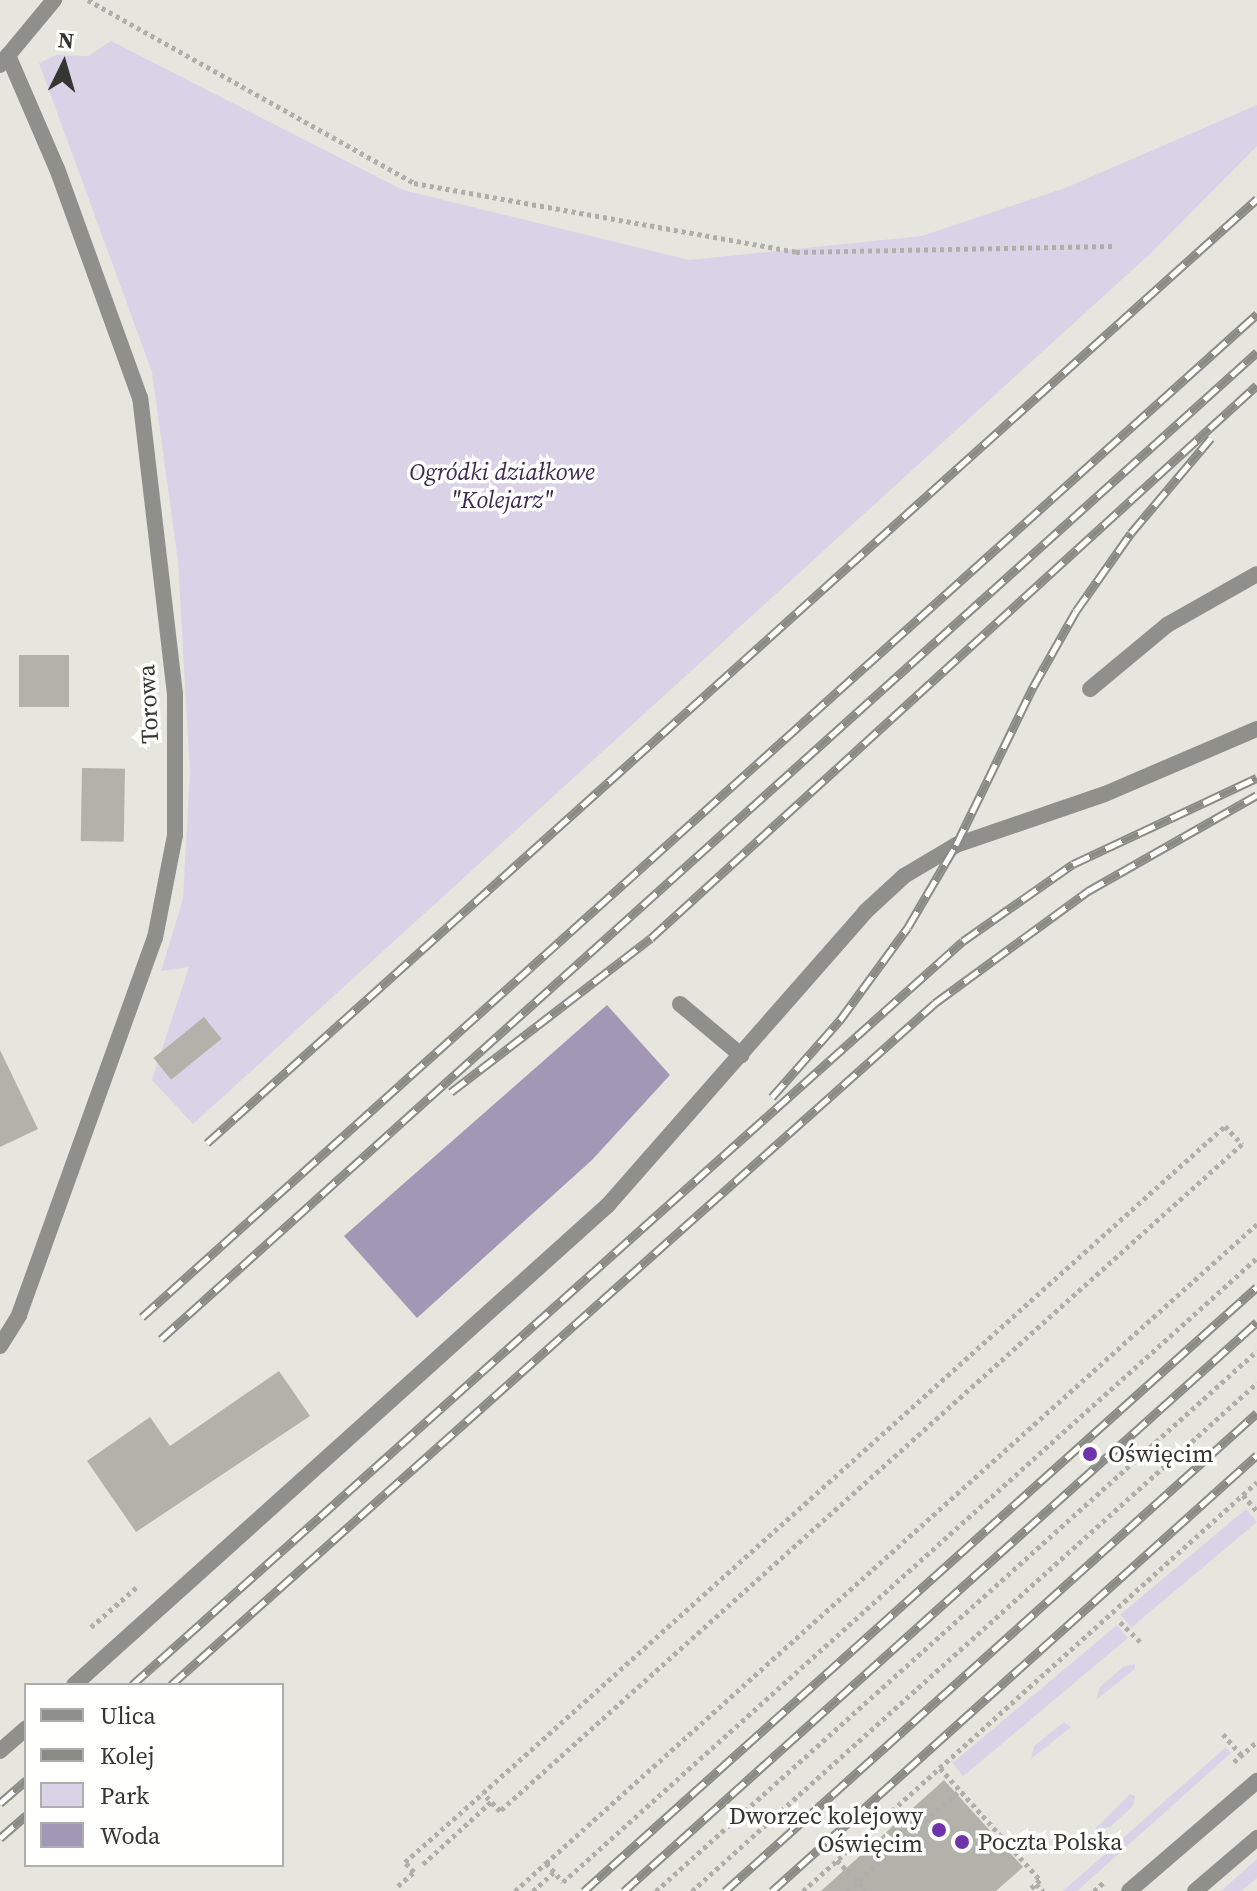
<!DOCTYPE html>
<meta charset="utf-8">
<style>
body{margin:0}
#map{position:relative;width:1257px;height:1891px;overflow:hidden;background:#e6e6df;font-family:"Source Serif 4",serif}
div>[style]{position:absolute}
.green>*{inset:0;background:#dad2e7;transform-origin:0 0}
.water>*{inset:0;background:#a397b6}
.building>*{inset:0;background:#b2b2ab;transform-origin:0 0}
.path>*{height:5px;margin-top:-2.5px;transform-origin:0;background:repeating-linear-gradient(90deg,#afafaa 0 4px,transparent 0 8px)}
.lane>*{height:16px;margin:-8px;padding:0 8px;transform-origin:8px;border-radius:8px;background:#8f8f8c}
.street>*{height:16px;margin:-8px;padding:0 8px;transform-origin:8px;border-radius:8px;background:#8f8f8c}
.rail>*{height:9px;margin-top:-4.5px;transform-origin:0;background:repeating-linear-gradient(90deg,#fffffe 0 18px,#8b8b86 0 36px);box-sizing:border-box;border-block:2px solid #8b8b86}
.dots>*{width:22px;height:22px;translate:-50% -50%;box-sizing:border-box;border:4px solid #fffffe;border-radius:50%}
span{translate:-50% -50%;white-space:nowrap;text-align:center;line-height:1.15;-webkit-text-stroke:7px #fffffe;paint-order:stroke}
.park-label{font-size:24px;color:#3c2953;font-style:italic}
.street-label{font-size:24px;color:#353532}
.poi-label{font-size:24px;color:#353532}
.left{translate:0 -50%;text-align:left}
.right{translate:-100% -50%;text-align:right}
.legend{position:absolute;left:24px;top:1683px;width:260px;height:184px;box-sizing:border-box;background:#fffffe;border:2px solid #aeaeac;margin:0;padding:10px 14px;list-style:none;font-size:24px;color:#353532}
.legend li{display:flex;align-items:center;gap:16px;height:40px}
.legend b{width:40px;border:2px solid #aeaeac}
.north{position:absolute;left:24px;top:24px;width:80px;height:80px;-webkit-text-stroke:6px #fffffe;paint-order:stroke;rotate:5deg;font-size:22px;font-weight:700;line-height:32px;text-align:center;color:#353532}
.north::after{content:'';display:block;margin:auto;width:28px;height:36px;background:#353532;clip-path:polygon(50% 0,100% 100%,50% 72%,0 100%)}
</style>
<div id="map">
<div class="green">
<i style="clip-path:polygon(111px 41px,403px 190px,689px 260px,922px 236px,1065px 188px,1257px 105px,1257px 146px,1151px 253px,193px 1124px,152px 1080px,189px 967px,161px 971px,183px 899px,190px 772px,178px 562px,152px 372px,39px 63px,56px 55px,88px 56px)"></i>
<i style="left:1246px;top:1509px;width:17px;height:164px;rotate:50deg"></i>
<i style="left:1117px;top:1625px;width:17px;height:215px;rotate:50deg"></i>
<i style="clip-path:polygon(1135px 1664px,1135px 1669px,1096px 1700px,1100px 1687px,1123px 1667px)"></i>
<i style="clip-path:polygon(1064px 1722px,1071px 1727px,1031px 1759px,1034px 1746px)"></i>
<i style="clip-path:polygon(1226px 1747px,1231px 1753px,1077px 1891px,1063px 1891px)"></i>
<i style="clip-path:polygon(1130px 1794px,1135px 1796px,1133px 1806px,1110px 1827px,1094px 1830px)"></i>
<i style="clip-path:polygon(1257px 1859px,1257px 1878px,1241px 1891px,1221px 1891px)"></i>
</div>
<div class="water">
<i style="clip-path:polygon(607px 1005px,670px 1075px,592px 1160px,417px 1318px,344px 1236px)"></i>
</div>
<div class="building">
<i style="left:19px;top:655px;width:50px;height:52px"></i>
<i style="left:82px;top:768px;width:43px;height:73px;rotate:1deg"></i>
<i style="left:204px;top:1017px;width:28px;height:65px;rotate:51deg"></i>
<i style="clip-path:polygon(0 1050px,38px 1129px,0 1147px)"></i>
<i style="clip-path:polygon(279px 1371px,310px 1416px,136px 1532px,87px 1461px,150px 1417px,170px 1446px)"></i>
<i style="clip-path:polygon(944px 1780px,1023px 1867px,996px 1891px,821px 1891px)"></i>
</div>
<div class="path">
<i style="left:88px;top:0;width:374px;rotate:29.3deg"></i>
<i style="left:414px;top:183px;width:388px;rotate:10.2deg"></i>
<i style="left:796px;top:252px;width:319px;rotate:-1.1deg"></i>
<i style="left:1225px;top:1126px;width:25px;rotate:47deg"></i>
<i style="left:1242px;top:1144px;width:998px;rotate:138.05deg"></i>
<i style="left:500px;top:1811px;width:25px;rotate:-133deg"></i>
<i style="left:483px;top:1793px;width:998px;rotate:-41.95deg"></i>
<i style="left:1257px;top:1224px;width:956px;rotate:138.05deg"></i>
<i style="left:546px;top:1863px;width:25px;rotate:48deg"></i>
<i style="left:563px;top:1882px;width:933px;rotate:-41.96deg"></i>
<i style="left:1243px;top:1495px;width:21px;rotate:49deg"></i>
<i style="left:1120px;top:1622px;width:28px;rotate:44deg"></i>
<i style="left:91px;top:1627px;width:62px;rotate:-41.1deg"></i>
<i style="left:1223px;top:1734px;width:28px;rotate:49deg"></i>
<i style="left:1234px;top:1762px;width:31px;rotate:-42deg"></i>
<i style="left:940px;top:1768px;width:150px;rotate:48.2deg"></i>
<i style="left:1040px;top:1880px;width:16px;rotate:137deg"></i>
<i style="left:837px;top:1860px;width:42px;rotate:46.9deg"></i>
<i style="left:423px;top:1864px;width:92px;rotate:-42.4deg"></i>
<i style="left:1036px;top:1884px;width:10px;rotate:45deg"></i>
<i style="left:398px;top:1886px;width:21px;rotate:-41deg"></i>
<i style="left:414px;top:1872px;width:13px;rotate:-132deg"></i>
<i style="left:405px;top:1862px;width:104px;rotate:-41.5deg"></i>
<i style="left:515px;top:1891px;width:42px;rotate:-42.1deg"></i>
<i style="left:533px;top:1891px;width:28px;rotate:-42deg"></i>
<i style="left:656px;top:1891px;width:808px;rotate:-41.94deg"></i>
<i style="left:692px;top:1891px;width:760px;rotate:-41.96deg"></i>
<i style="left:803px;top:1891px;width:611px;rotate:-42.02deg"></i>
<i style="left:847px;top:1891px;width:152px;rotate:-41.8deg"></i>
<i style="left:1094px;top:1891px;width:13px;rotate:-42deg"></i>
</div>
<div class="lane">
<i style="left:1090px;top:689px;width:100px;rotate:-39.7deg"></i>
<i style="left:1167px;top:625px;width:103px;rotate:-29.5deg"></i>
<i style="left:680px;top:1004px;width:80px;rotate:39.9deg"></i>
<i style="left:74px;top:1685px;width:718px;rotate:-41.95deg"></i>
<i style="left:608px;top:1205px;width:390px;rotate:-48.7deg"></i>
<i style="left:865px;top:912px;width:53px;rotate:-42.7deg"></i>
<i style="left:904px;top:876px;width:61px;rotate:-30.8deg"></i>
<i style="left:956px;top:845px;width:157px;rotate:-18.9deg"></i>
<i style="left:1105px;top:794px;width:165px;rotate:-23.2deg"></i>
<i style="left:0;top:1751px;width:35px;rotate:-41deg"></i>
<i style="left:1129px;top:1891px;width:169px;rotate:-40.7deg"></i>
<i style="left:1195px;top:1891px;width:82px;rotate:-40.5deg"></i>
</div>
<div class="street">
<i style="left:0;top:65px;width:85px;rotate:-50.3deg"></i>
<i style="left:0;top:1346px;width:36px;rotate:-58deg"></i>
<i style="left:19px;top:1315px;width:401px;rotate:-70.2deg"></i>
<i style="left:155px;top:938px;width:105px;rotate:-79deg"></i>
<i style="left:175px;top:835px;width:141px;rotate:-90deg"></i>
<i style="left:175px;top:694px;width:298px;rotate:-96.7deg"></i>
<i style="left:140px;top:398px;width:244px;rotate:-109.9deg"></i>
<i style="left:57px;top:169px;width:124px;rotate:-113.3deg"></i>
</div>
<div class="rail">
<i style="left:451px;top:1092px;width:252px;rotate:-37.6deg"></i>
<i style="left:651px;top:938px;width:820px;rotate:-42.38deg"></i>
<i style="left:772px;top:1097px;width:103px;rotate:-48.6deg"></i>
<i style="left:840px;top:1020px;width:115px;rotate:-53.8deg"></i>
<i style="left:908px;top:927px;width:95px;rotate:-59.7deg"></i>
<i style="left:956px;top:845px;width:176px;rotate:-64deg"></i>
<i style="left:1033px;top:687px;width:87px;rotate:-60.5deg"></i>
<i style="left:1076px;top:611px;width:95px;rotate:-54.8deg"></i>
<i style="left:1131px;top:533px;width:124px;rotate:-49.9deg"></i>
<i style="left:207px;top:1143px;width:1412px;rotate:-41.96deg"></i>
<i style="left:142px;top:1317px;width:1500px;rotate:-41.97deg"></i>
<i style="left:161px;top:1339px;width:1475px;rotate:-42deg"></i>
<i style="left:132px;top:1685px;width:1115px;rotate:-41.84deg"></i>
<i style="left:963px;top:941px;width:134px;rotate:-35deg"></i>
<i style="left:1073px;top:864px;width:203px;rotate:-25.1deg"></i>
<i style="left:171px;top:1685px;width:1024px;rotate:-41.75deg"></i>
<i style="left:935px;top:1003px;width:190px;rotate:-36.2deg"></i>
<i style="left:1088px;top:891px;width:194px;rotate:-29.6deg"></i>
<i style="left:0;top:1803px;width:35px;rotate:-41deg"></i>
<i style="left:0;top:1838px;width:35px;rotate:-41deg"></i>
<i style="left:584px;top:1891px;width:904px;rotate:-41.91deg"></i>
<i style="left:624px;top:1891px;width:851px;rotate:-41.95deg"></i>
<i style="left:725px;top:1891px;width:715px;rotate:-41.94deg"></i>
<i style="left:772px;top:1891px;width:652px;rotate:-41.95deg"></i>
</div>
<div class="dots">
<i style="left:1090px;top:1454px;background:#6f34aa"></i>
<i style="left:939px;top:1830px;background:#6f34aa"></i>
<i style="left:962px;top:1842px;background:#6f34aa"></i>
</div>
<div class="park-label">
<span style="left:502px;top:486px">Ogródki działkowe<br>"Kolejarz"</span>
</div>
<div class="street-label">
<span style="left:148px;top:704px;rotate:-93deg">Torowa</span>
</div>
<div class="poi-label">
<span class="left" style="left:1108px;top:1454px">Oświęcim</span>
<span class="right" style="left:923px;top:1830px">Dworzec kolejowy<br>Oświęcim</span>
<span class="left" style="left:978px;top:1842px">Poczta Polska</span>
</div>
<ul class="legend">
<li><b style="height:10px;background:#8f8f8c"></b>Ulica</li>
<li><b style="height:10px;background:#8b8b86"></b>Kolej</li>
<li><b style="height:22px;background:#dad2e7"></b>Park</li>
<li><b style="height:22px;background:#a397b6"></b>Woda</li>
</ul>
<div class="north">N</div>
</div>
